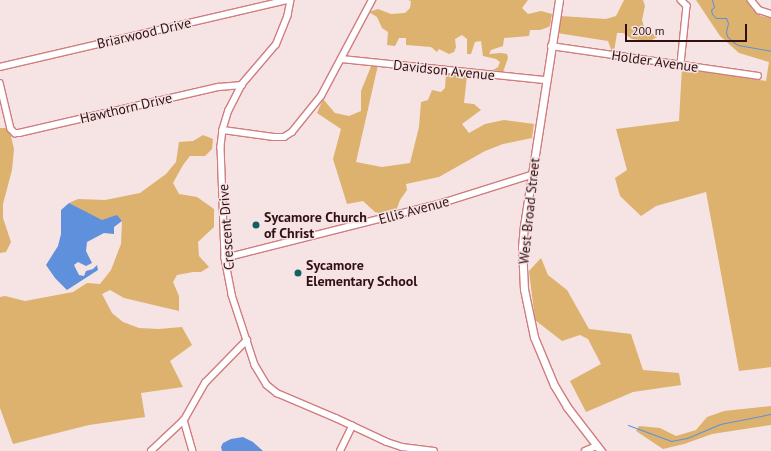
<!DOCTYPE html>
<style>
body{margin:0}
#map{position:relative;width:771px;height:451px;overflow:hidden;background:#f6e3e3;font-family:"PT Sans",sans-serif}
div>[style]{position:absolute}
.green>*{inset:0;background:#dcb26e}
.water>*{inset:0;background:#5e90dc}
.stream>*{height:1px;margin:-0.5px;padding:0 0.5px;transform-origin:0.5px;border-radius:0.5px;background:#5e90dc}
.roads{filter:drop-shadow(1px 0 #d07d7f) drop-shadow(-1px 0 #d07d7f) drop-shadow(0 1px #d07d7f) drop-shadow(0 -1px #d07d7f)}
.minor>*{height:5.5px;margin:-2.75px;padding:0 2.75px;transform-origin:2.75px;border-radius:2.75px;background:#fff}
.major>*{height:7px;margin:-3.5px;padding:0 3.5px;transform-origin:3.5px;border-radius:3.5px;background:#fff}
.dots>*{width:11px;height:11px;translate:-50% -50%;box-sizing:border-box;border:2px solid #f6e3e3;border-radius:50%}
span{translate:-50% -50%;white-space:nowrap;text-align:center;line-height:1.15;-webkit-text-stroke:3px #f6e3e3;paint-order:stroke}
.street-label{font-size:14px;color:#301012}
.poi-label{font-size:14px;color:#301012;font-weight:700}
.left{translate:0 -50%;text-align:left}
.scale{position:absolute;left:625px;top:24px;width:122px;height:18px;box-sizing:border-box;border:2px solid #301012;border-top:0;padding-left:5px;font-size:12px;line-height:14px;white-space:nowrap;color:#301012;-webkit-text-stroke:3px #f6e3e3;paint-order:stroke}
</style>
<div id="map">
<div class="green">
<i style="clip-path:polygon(408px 0,528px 0,522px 8px,528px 14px,541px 11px,552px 14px,550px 26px,546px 28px,540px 30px,530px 30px,529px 36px,504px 38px,503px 46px,491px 50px,489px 54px,501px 53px,507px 54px,508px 58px,503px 72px,493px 70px,498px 67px,500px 62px,496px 59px,483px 56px,481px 41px,475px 42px,471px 54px,467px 54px,467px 39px,462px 35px,455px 39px,456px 47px,454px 52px,449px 54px,439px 49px,437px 52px,431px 47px,406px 45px,406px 38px,399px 38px,395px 46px,387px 45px,388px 32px,382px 28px,377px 17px,369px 12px,378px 9px,391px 14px,405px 13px,410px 8px,411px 1px)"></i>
<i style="clip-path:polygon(624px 0,643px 0,645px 6px,642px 20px,644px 27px,657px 37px,650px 41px,632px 39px,623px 33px,617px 33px,614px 52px,612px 52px,608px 41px,557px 33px,560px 16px,606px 19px,616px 16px)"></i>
<i style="clip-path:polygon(696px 0,748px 0,752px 9px,761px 16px,771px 18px,771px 367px,739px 371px,706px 192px,656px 206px,641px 216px,620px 196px,615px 178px,627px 170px,616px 129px,679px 121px,682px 67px,766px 81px,769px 62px,739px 53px,720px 36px)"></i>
<i style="clip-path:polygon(372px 64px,378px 65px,356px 162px,382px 167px,410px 163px,419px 127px,421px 102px,428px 100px,432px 90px,441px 92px,445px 88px,446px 74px,467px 76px,464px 103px,474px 104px,481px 110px,462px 124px,469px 133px,485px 124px,504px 120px,534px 124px,532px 138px,503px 144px,485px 151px,439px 177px,406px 184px,407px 190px,400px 200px,396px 211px,383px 214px,375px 212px,363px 201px,347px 204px,333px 159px,341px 129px,317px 113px,323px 99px,335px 113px,349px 116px,361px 111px,361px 91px)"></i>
<i style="clip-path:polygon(0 128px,9px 128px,14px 149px,12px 170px,3px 204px,3px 218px,11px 242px,6px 252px,0 253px)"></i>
<i style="clip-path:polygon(203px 135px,213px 139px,212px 149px,205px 156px,190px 156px,183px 165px,173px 183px,179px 194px,197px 197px,214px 209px,214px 227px,198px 242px,199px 256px,209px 267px,201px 272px,193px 272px,177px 275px,173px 282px,179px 296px,179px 311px,124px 298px,110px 290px,102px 294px,112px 313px,123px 322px,139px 328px,159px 329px,182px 327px,192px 345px,170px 361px,183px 387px,141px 393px,145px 417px,89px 425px,13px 444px,0 408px,0 297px,5px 296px,25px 301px,73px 292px,87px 283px,100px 284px,111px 270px,121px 244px,122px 221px,117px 216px,102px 221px,69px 203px,78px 199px,105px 200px,140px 193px,166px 174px,176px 162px,179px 142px,193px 141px)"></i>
<i style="clip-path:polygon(541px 258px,548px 275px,567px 290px,589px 329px,631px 334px,643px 370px,679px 373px,681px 385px,633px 392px,586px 412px,570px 381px,601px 364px,588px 339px,580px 335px,562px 341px,535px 320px,529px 271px)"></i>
<i style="clip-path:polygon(771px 406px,771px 425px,712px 434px,684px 444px,663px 449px,636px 431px,639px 426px,660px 428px,676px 436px,696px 430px,707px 417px,724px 411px)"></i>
</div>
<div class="water">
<i style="clip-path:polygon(69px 203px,102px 220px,117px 215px,122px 221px,114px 227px,114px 234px,104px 233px,87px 242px,86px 251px,92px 263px,86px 266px,78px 262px,74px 265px,79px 275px,84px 276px,86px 271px,93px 269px,97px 265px,98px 270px,67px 290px,55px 278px,46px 265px,58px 246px,61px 234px,61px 210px)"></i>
<i style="clip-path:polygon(243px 437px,253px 442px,263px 451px,222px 451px,221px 447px,223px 443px,231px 439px)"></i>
</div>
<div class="stream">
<i style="left:712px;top:0;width:7px;rotate:74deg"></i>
<i style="left:714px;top:7px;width:4px;rotate:135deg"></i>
<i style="left:711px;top:10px;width:4px;rotate:76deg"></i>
<i style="left:712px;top:14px;width:6px;rotate:45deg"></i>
<i style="left:716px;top:18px;width:10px"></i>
<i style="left:726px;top:18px;width:5px;rotate:68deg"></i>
<i style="left:728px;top:23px;width:9px;rotate:103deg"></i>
<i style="left:726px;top:32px;width:4px;rotate:76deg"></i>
<i style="left:727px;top:36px;width:8px;rotate:45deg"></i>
<i style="left:733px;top:42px;width:6px;rotate:31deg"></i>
<i style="left:738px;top:45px;width:34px;rotate:10deg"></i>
<i style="left:628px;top:425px;width:46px;rotate:20.4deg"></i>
<i style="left:671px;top:441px;width:16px;rotate:-11deg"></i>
<i style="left:687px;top:438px;width:36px;rotate:-23deg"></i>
<i style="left:720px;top:424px;width:52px;rotate:-11.1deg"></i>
</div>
<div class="roads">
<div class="minor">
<i style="left:291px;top:0;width:16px;rotate:101deg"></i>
<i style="left:288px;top:16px;width:31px;rotate:112deg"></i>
<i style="left:276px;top:45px;width:52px;rotate:130.4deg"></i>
<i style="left:242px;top:85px;width:28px;rotate:117deg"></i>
<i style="left:229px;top:110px;width:21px;rotate:107deg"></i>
<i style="left:223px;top:130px;width:17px;rotate:97deg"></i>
<i style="left:221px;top:147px;width:111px;rotate:87.9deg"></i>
<i style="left:225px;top:258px;width:38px;rotate:79deg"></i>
<i style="left:232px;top:295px;width:74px;rotate:71.8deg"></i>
<i style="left:255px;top:365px;width:23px;rotate:59deg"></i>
<i style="left:267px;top:385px;width:13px;rotate:39deg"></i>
<i style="left:277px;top:393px;width:64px;rotate:23deg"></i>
<i style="left:336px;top:418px;width:56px;rotate:25.2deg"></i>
<i style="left:387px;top:442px;width:16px;rotate:18deg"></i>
<i style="left:402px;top:447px;width:32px;rotate:7deg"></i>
<i style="left:681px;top:0;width:8px;rotate:45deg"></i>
<i style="left:687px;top:6px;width:58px;rotate:95.9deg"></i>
<i style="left:751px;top:0;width:13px;rotate:51deg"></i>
<i style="left:759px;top:10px;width:13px;rotate:18deg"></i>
<i style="left:551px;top:46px;width:209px;rotate:8.2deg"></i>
<i style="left:342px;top:59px;width:205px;rotate:5.9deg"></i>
<i style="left:0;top:67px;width:296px;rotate:-13.1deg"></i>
<i style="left:0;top:83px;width:47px;rotate:76.6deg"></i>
<i style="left:11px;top:129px;width:6px;rotate:45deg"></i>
<i style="left:15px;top:133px;width:4px"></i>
<i style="left:19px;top:133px;width:205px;rotate:-13deg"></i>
<i style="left:219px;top:87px;width:23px;rotate:-5deg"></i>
<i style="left:223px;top:130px;width:51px;rotate:7.8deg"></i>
<i style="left:274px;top:137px;width:10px"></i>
<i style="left:284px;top:137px;width:9px;rotate:-32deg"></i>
<i style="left:292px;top:132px;width:46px;rotate:-51.1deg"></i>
<i style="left:321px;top:96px;width:109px;rotate:-62deg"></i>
<i style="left:225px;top:258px;width:224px;rotate:-14.2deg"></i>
<i style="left:442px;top:203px;width:93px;rotate:-17.5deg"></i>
<i style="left:184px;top:420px;width:32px;rotate:74deg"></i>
<i style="left:151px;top:451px;width:45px;rotate:-43.2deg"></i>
<i style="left:184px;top:420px;width:43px;rotate:-60.4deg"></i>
<i style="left:205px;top:383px;width:60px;rotate:-45.7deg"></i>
<i style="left:340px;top:451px;width:28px;rotate:-64deg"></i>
<i style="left:585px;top:451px;width:13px;rotate:-23deg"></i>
</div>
<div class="major">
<i style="left:559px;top:0;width:228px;rotate:98.8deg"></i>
<i style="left:524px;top:225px;width:22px;rotate:95deg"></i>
<i style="left:522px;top:247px;width:42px;rotate:87.3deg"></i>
<i style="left:524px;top:289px;width:49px;rotate:78.2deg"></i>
<i style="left:534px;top:337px;width:52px;rotate:67.4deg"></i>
<i style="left:554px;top:385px;width:26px;rotate:59deg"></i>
<i style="left:567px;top:407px;width:56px;rotate:52.3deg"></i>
</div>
</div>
<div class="dots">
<i style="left:256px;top:225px;background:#106164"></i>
<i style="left:298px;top:273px;background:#106164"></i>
</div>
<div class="street-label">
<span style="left:144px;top:33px;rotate:-13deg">Briarwood Drive</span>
<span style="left:655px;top:61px;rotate:8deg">Holder Avenue</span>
<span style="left:444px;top:70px;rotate:6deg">Davidson Avenue</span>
<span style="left:126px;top:108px;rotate:-13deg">Hawthorn Drive</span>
<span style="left:414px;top:210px;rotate:-15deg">Ellis Avenue</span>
<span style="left:529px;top:211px;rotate:-84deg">West Broad Street</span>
<span style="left:226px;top:227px;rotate:-94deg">Crescent Drive</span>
</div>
<div class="poi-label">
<span class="left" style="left:264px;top:225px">Sycamore Church<br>of Christ</span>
<span class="left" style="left:306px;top:273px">Sycamore<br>Elementary School</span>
</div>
<div class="scale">200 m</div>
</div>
